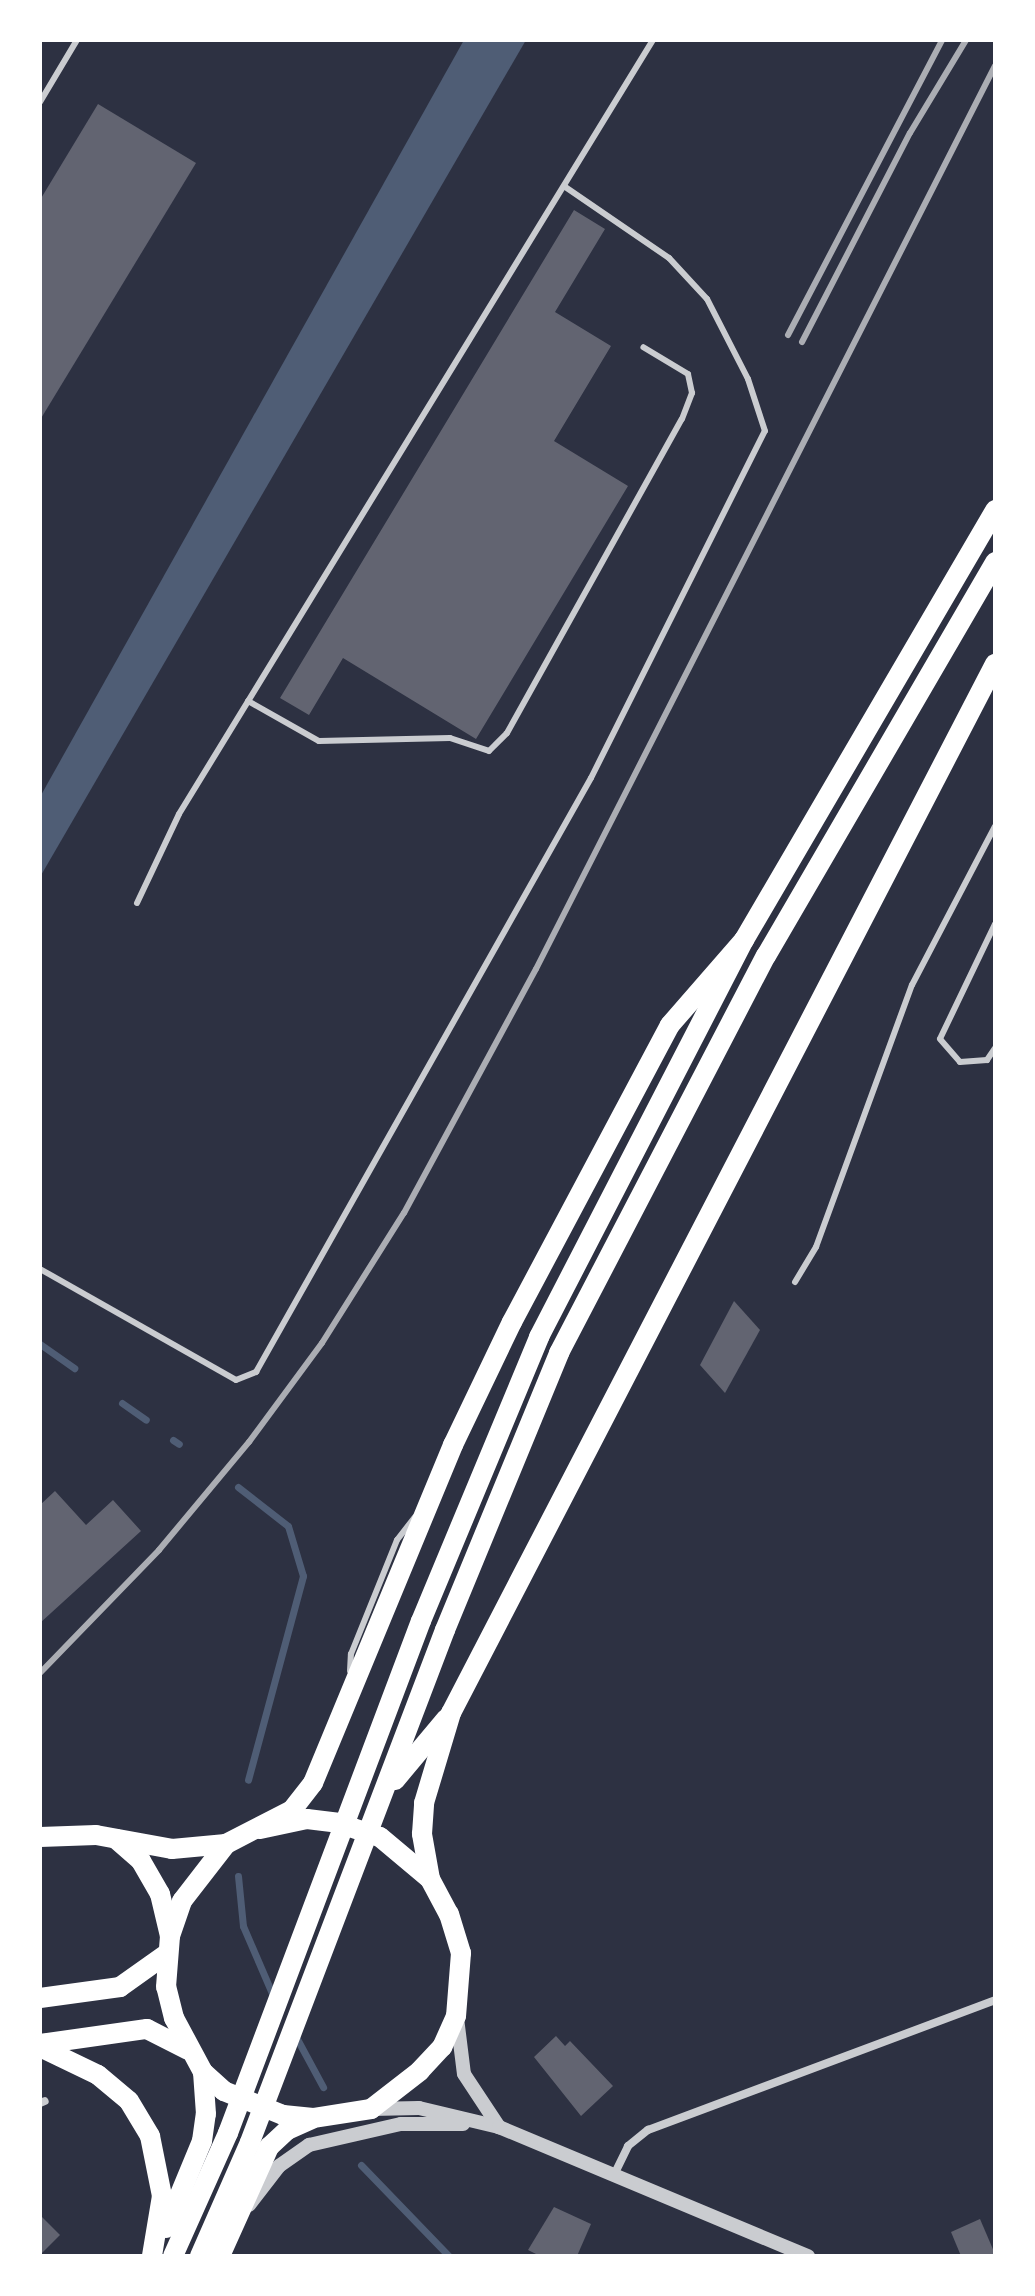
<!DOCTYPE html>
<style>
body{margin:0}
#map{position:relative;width:1035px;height:2296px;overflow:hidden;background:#2d3142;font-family:Inter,sans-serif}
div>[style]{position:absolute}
.water>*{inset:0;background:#4f5d75}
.stream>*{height:7px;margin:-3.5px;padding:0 3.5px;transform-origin:3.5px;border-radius:3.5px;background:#4f5d75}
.building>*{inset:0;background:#626471}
.service>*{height:6px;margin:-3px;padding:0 3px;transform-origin:3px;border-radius:3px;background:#caccd0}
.minor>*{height:8px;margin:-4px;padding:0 4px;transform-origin:4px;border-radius:4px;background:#caccd0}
.tertiary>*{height:14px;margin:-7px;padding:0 7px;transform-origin:7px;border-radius:7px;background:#caccd0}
.primary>*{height:20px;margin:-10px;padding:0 10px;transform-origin:10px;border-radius:10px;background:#fff}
.rail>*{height:6px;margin:-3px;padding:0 3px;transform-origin:3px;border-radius:3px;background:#abadb3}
span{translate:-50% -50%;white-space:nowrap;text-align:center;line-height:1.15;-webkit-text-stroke:7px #fff;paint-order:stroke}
.frame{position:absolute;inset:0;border:42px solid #fff;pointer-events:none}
</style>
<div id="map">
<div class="water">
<i style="clip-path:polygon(464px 40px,526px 40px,40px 877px,40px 797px)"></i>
</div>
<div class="stream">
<i style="left:40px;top:1344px;width:42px;rotate:35.2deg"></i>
<i style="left:122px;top:1403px;width:29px;rotate:35deg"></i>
<i style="left:173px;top:1440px;width:7px;rotate:34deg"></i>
<i style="left:238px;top:1487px;width:63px;rotate:38deg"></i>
<i style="left:288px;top:1526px;width:52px;rotate:73.3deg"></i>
<i style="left:303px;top:1576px;width:211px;rotate:105.1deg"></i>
<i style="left:238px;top:1876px;width:50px;rotate:84.3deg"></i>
<i style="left:243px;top:1926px;width:78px;rotate:66.7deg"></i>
<i style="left:296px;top:2037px;width:57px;rotate:61.6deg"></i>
<i style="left:361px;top:2165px;width:127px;rotate:46deg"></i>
</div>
<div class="building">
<i style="clip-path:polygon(98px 104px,196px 163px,40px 420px,40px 200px)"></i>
<i style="clip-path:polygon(574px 210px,605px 229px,555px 312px,611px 346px,554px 441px,628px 486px,476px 739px,343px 658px,309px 715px,280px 698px)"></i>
<i style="clip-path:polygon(734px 1301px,760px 1330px,725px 1393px,700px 1365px)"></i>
<i style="clip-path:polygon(55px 1491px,86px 1525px,113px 1500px,141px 1531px,40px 1623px,40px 1505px)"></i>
<i style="clip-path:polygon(556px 2036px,565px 2046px,570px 2041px,613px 2086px,581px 2116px,534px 2057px)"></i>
<i style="clip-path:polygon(554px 2207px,591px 2224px,577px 2256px,540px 2256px,528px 2250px)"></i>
<i style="clip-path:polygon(40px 2215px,60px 2235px,42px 2253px,40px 2251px)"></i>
<i style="clip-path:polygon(980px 2219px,995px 2254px,961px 2256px,951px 2232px)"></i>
</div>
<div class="service">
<i style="left:40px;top:102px;width:72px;rotate:-59.2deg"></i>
<i style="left:248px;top:701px;width:81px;rotate:29.4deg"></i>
<i style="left:319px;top:741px;width:131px;rotate:-1.3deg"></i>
<i style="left:450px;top:738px;width:41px;rotate:18.4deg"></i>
<i style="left:489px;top:751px;width:25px;rotate:-45deg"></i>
<i style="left:507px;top:733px;width:359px;rotate:-60.9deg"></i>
<i style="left:682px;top:419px;width:28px;rotate:-69deg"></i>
<i style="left:692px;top:393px;width:19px;rotate:-102deg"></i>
<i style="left:688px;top:374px;width:52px;rotate:-149deg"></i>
<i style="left:137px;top:903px;width:98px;rotate:-64.7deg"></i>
<i style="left:179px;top:814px;width:908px;rotate:-58.52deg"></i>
<i style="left:995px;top:924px;width:127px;rotate:115.6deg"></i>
<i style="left:940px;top:1039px;width:30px;rotate:49deg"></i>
<i style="left:960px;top:1062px;width:27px;rotate:-4deg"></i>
<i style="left:987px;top:1060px;width:14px;rotate:-56deg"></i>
<i style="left:40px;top:1269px;width:225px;rotate:29.5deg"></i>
<i style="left:236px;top:1380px;width:22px;rotate:-22deg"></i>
<i style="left:256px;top:1372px;width:682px;rotate:-60.58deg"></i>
<i style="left:591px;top:778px;width:388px;rotate:-63.4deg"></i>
<i style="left:765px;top:431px;width:55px;rotate:-108.1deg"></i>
<i style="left:748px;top:379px;width:90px;rotate:-117.1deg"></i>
<i style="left:707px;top:299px;width:56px;rotate:-132.8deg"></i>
<i style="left:669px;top:258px;width:127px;rotate:-145.6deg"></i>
<i style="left:795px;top:1282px;width:41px;rotate:-59deg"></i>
<i style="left:816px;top:1247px;width:279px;rotate:-69.9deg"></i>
<i style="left:912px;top:985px;width:179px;rotate:-62.4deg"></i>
<i style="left:350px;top:1671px;width:17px;rotate:-87deg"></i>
<i style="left:351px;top:1654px;width:123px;rotate:-68deg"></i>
<i style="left:397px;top:1540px;width:29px;rotate:-52deg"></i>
</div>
<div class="minor">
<i style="left:40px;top:2103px;width:5px;rotate:-22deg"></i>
<i style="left:614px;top:2175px;width:32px;rotate:-64deg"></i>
<i style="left:628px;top:2146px;width:26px;rotate:-39deg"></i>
<i style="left:648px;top:2130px;width:371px;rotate:-20.5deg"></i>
</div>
<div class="tertiary">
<i style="left:457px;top:2018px;width:56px;rotate:82.9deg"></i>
<i style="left:464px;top:2074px;width:64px;rotate:56.6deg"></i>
<i style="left:371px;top:2109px;width:48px;rotate:-1.2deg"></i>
<i style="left:419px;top:2108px;width:82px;rotate:13.4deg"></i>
<i style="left:499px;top:2127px;width:335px;rotate:22.7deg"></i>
<i style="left:249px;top:2205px;width:49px;rotate:-52.4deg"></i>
<i style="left:279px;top:2166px;width:37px;rotate:-35deg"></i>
<i style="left:309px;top:2145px;width:94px;rotate:-12.9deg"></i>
<i style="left:401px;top:2124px;width:62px"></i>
</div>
<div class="primary">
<i style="left:395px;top:1780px;width:80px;rotate:-50.1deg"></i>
<i style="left:260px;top:1829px;width:48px;rotate:-12deg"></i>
<i style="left:307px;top:1819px;width:31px;rotate:7deg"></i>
<i style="left:338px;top:1823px;width:44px;rotate:18.4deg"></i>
<i style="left:380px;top:1837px;width:65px;rotate:40deg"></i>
<i style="left:430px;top:1879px;width:40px;rotate:62deg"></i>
<i style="left:449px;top:1914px;width:41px;rotate:72.9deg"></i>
<i style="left:461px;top:1953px;width:63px;rotate:94.5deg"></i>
<i style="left:456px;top:2016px;width:34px;rotate:114deg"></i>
<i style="left:442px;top:2047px;width:33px;rotate:133deg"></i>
<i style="left:420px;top:2071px;width:62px;rotate:142.2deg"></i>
<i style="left:371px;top:2109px;width:59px;rotate:171.2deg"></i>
<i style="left:313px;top:2118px;width:30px;rotate:-174deg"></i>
<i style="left:283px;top:2115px;width:64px;rotate:-157.9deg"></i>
<i style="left:224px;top:2091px;width:28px;rotate:-138deg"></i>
<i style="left:203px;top:2072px;width:61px;rotate:-118.2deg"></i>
<i style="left:174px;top:2018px;width:32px;rotate:-104deg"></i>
<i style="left:166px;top:1987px;width:51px;rotate:-85.5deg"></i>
<i style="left:170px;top:1936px;width:37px;rotate:-71deg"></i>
<i style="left:182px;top:1901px;width:72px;rotate:-52.3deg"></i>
<i style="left:226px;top:1844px;width:74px;rotate:-27.3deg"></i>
<i style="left:292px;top:1810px;width:34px;rotate:-52deg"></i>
<i style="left:313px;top:1783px;width:366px;rotate:-67.5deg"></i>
<i style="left:453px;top:1445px;width:136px;rotate:-64.4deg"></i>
<i style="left:512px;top:1322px;width:336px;rotate:-62deg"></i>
<i style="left:670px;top:1025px;width:113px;rotate:-49deg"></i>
<i style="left:40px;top:1837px;width:56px;rotate:-2deg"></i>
<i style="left:96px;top:1835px;width:77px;rotate:10.4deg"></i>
<i style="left:172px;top:1849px;width:54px;rotate:-5.3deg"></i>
<i style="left:116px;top:1839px;width:33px;rotate:41deg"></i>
<i style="left:141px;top:1861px;width:38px;rotate:60deg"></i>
<i style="left:160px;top:1894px;width:43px;rotate:76.6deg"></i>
<i style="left:430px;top:1879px;width:46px;rotate:-100.1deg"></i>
<i style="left:422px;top:1834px;width:31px;rotate:-86deg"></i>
<i style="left:424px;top:1803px;width:94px;rotate:-73.3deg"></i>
<i style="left:451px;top:1713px;width:1182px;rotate:-62.59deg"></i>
<i style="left:40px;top:1998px;width:81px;rotate:-7.8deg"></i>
<i style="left:120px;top:1987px;width:55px;rotate:-35.4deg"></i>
<i style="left:40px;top:2044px;width:108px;rotate:-8deg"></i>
<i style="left:147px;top:2029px;width:46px;rotate:27.1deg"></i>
<i style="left:40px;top:2047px;width:64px;rotate:25.8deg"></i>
<i style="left:98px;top:2075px;width:40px;rotate:40deg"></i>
<i style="left:129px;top:2101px;width:41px;rotate:59deg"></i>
<i style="left:150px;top:2136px;width:61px;rotate:78.7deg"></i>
<i style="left:162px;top:2196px;width:61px;rotate:99.5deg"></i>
<i style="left:166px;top:2228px;width:94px;rotate:-67.5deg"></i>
<i style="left:202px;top:2141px;width:27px;rotate:-82deg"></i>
<i style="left:206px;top:2114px;width:42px;rotate:-94.1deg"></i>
<i style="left:173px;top:2256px;width:135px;rotate:-65.9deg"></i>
<i style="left:228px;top:2133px;width:547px;rotate:-69.35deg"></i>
<i style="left:421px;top:1621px;width:308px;rotate:-67.4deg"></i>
<i style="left:539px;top:1337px;width:447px;rotate:-62.7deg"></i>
<i style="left:744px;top:940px;width:498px;rotate:-59.7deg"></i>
<i style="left:200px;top:2256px;width:124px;rotate:-66.3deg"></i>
<i style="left:250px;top:2142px;width:548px;rotate:-69.15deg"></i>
<i style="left:445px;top:1630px;width:300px;rotate:-67.6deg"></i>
<i style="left:559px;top:1353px;width:448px;rotate:-62.5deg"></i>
<i style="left:766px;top:956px;width:456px;rotate:-59.8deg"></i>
<i style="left:220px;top:2256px;width:120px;rotate:-65.8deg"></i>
<i style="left:269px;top:2147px;width:25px;rotate:-43deg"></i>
<i style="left:287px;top:2130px;width:27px;rotate:-24deg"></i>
</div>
<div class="rail">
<i style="left:788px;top:335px;width:333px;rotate:-62.4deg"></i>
<i style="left:802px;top:342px;width:235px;rotate:-62.7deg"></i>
<i style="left:910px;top:133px;width:109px;rotate:-58.9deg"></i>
<i style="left:40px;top:1673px;width:171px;rotate:-45.9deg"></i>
<i style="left:159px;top:1550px;width:141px;rotate:-50.2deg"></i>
<i style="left:249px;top:1442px;width:123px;rotate:-53.6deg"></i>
<i style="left:322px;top:1343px;width:154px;rotate:-57.8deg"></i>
<i style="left:404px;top:1213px;width:277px;rotate:-61.6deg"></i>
<i style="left:536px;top:969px;width:1013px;rotate:-63.06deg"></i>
</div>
<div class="frame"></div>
</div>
